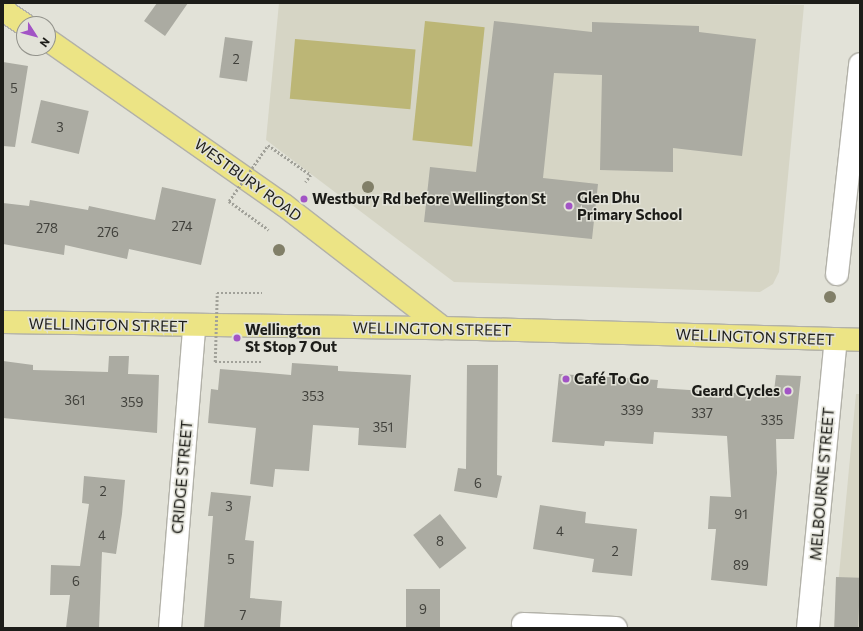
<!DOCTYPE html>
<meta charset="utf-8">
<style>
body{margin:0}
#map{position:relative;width:863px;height:631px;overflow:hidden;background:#e2e2d8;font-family:Commissioner,sans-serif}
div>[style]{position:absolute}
.built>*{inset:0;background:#d6d5c5}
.green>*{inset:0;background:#bcb676;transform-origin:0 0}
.building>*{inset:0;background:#ababa2;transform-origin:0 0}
.path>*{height:2.5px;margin-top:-1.25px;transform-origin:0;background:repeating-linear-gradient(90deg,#a1a199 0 2px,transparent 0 4px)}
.roads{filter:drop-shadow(1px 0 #b2b1a8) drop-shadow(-1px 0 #b2b1a8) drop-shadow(0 1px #b2b1a8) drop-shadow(0 -1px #b2b1a8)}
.minor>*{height:22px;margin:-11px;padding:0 11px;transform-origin:11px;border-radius:11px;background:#fff}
.major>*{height:22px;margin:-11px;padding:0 11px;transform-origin:11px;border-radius:11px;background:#ece485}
.path-bridge>*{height:2.5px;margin-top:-1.25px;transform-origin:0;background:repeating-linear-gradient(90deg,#a1a199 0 2px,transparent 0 4px)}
.trees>*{width:12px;height:12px;margin:-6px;border-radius:50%;background:#817f68}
.dots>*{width:11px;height:11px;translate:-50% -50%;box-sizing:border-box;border:2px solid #e2e2d8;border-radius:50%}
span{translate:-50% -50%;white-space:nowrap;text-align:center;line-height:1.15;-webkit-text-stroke:3px #e2e2d8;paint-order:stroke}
.number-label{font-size:13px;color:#40403b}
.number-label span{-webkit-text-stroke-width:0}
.street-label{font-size:15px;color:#1d1d19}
.poi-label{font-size:15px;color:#1d1d19;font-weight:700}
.left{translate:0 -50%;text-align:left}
.right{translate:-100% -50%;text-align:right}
.frame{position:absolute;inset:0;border:4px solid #1d1d19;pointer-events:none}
.north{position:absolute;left:16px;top:16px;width:40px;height:40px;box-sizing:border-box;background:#e2e2d8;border:1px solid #93938c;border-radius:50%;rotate:126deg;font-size:11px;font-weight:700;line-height:16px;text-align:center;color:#1d1d19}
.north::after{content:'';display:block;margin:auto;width:14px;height:18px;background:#a254c5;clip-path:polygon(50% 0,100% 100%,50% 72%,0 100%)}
</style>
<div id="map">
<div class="built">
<i style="clip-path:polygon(279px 3px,804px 5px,779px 272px,773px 284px,760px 292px,454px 282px,266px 140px)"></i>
<i style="clip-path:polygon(856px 394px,860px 394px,860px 628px,834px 628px)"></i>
</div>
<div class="green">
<i style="left:425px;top:21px;width:60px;height:120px;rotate:6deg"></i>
<i style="left:295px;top:39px;width:121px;height:60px;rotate:5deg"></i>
</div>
<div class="building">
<i style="clip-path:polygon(157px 3px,188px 3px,165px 36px,144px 21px)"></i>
<i style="clip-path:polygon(494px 21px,592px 32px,592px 22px,699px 26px,699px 32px,756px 39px,742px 156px,673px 148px,673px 172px,600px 170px,602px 75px,554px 73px,543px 178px,598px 184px,592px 239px,424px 222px,430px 167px,476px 172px)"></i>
<i style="left:225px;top:37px;width:28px;height:41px;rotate:8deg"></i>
<i style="clip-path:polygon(3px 62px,28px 66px,15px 147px,3px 146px)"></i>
<i style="left:41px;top:100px;width:49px;height:44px;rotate:13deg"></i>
<i style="clip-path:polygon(162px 187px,216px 199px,201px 265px,129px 249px,127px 259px,65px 245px,64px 255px,3px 244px,3px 203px,29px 206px,30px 200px,88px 210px,89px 206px,155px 220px)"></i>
<i style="clip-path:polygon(109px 356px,129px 356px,128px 374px,159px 375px,157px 433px,3px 418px,3px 361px,33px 365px,33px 370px,108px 372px)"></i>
<i style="clip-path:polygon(292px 363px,338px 366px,338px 371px,411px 375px,406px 448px,358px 445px,359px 428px,313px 425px,309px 471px,275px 469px,273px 487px,250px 484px,256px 428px,208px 423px,211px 389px,218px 390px,220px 369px,291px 375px)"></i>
<i style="clip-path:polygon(467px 365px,498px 365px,497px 475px,502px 476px,497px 498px,454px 491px,458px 468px,466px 469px)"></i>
<i style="clip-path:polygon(559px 374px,658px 380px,657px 388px,754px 394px,754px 390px,774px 391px,776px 375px,801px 376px,794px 439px,776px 439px,777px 473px,767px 586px,711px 580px,716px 529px,708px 529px,710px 496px,731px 497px,727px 436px,654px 432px,653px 444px,605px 441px,604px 446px,552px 442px)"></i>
<i style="clip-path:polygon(84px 476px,125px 480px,122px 514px,116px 554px,102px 552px,99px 628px,66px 628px,70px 595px,50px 595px,51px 565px,80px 566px,89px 504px,82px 503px)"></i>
<i style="clip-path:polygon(211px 492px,251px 496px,245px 540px,254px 541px,250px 598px,282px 601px,280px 628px,204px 628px,213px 516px,208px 516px)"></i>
<i style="clip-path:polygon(540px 505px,586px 512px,585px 523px,637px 529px,632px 576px,592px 572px,594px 559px,533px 549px)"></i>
<i style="left:440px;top:514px;width:43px;height:34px;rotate:52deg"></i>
<i style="left:836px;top:577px;width:24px;height:51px;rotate:2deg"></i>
<i style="left:406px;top:589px;width:34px;height:39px"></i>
</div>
<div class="path">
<i style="left:268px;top:145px;width:52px;rotate:34.9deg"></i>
<i style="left:311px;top:175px;width:9px;rotate:126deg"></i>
<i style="left:229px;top:201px;width:49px;rotate:35.9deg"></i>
<i style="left:217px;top:293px;width:45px"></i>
<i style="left:215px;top:362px;width:46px"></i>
</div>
<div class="roads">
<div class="minor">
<i style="left:837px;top:274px;width:211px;rotate:-83.7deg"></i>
<i style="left:523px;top:624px;width:93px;rotate:2.5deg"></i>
<i style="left:170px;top:628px;width:302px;rotate:-85.4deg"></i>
<i style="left:808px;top:628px;width:290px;rotate:-84.5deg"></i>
</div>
<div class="major">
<i style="left:3px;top:10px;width:25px;rotate:34deg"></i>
<i style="left:48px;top:40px;width:288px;rotate:35deg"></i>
<i style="left:284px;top:205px;width:201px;rotate:37.7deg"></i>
<i style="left:3px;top:322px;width:440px;rotate:0.8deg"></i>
<i style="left:443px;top:328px;width:417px;rotate:1.6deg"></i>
</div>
</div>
<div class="path-bridge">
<i style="left:229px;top:201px;width:68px;rotate:-55.1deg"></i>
<i style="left:215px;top:362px;width:69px;rotate:-88.3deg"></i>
</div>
<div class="trees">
<i style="left:368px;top:187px"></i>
<i style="left:279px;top:250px"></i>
<i style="left:830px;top:297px"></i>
</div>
<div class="dots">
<i style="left:304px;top:199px;background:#a254c5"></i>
<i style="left:569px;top:206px;background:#a254c5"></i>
<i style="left:237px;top:338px;background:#a254c5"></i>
<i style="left:566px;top:379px;background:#a254c5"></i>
<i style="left:788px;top:391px;background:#a254c5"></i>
</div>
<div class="number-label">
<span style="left:236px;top:59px">2</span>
<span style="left:14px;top:88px">5</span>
<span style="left:60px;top:127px">3</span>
<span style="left:182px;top:226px">274</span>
<span style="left:47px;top:228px">278</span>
<span style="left:108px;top:232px">276</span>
<span style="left:313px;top:396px">353</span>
<span style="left:75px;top:400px">361</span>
<span style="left:132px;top:402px">359</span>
<span style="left:632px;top:410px">339</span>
<span style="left:702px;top:413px">337</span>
<span style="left:772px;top:420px">335</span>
<span style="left:383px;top:427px">351</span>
<span style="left:478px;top:483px">6</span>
<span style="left:103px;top:491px">2</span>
<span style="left:229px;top:506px">3</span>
<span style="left:741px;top:514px">91</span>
<span style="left:560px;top:531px">4</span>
<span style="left:102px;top:535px">4</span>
<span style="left:440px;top:541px">8</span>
<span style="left:615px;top:551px">2</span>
<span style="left:231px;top:559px">5</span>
<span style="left:741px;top:565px">89</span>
<span style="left:76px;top:581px">6</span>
<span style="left:423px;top:609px">9</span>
<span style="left:243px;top:615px">7</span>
</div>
<div class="street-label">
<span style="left:248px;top:180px;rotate:36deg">WESTBURY ROAD</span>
<span style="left:108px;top:325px;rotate:1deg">WELLINGTON STREET</span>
<span style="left:432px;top:329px;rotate:1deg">WELLINGTON STREET</span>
<span style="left:755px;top:337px;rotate:2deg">WELLINGTON STREET</span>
<span style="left:182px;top:477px;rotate:-85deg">CRIDGE STREET</span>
<span style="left:822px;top:484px;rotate:-85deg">MELBOURNE STREET</span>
</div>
<div class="poi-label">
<span class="left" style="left:577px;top:206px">Glen Dhu<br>Primary School</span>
<span class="left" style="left:312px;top:199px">Westbury Rd before Wellington St</span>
<span class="left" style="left:245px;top:338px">Wellington<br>St Stop 7 Out</span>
<span class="left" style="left:574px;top:379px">Café To Go</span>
<span class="right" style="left:780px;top:391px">Geard Cycles</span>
</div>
<div class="frame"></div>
<div class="north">N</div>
</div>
